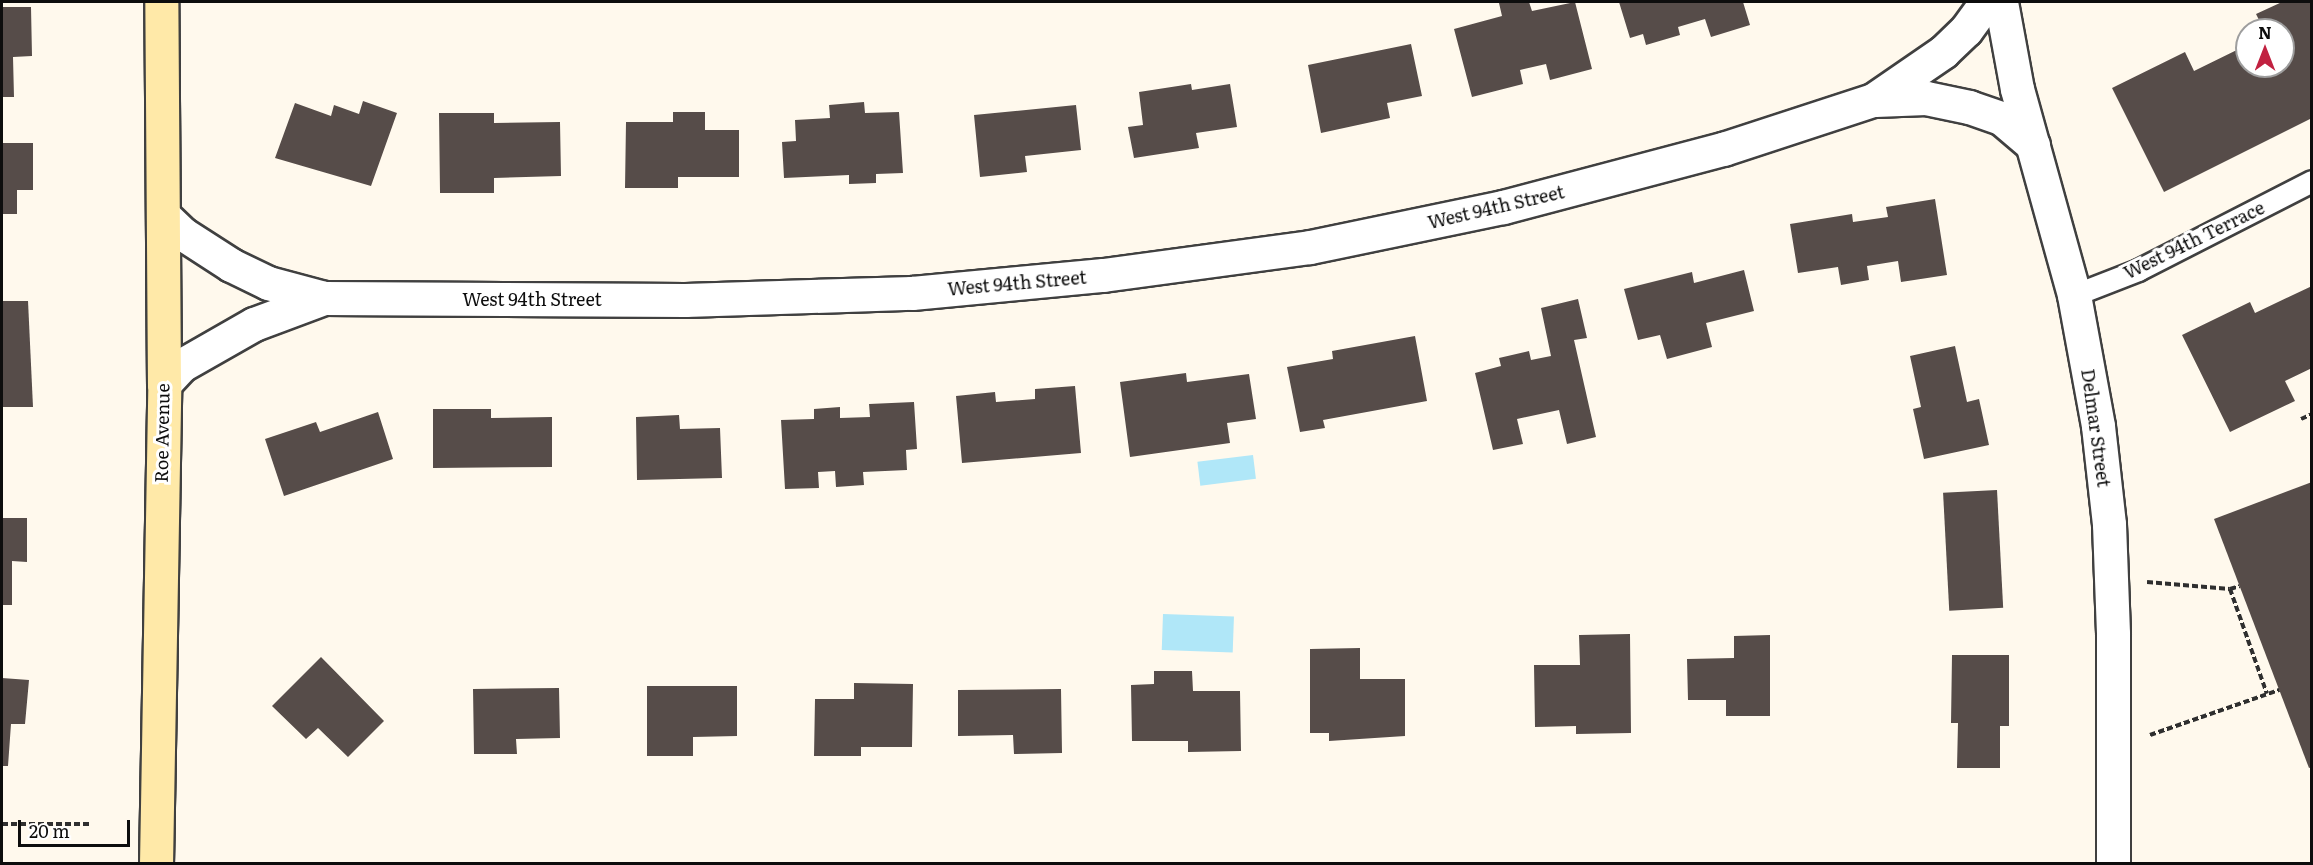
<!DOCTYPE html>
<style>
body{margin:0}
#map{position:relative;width:2313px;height:865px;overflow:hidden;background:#fff9ed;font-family:Literata,serif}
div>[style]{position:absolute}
.water>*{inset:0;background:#b0e7f8;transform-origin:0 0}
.building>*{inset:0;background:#564c49;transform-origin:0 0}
.path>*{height:4px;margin-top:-2px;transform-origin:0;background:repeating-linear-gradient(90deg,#2f2f2f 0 6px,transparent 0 9px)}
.roads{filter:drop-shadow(2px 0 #404040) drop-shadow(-2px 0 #404040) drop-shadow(0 2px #404040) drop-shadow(0 -2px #404040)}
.lane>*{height:21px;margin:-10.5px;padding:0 10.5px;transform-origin:10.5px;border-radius:10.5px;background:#fff}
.street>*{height:33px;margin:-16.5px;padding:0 16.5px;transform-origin:16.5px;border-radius:16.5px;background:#fff}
.secondary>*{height:33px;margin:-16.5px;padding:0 16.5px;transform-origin:16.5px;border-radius:16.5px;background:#ffe9a8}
span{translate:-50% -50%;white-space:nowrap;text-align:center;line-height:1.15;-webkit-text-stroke:6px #fff;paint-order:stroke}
.street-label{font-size:18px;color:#0d0d0d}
.frame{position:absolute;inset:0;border:3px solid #0d0d0d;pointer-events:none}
.north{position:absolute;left:2235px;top:18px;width:60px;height:60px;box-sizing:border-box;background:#fff;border:2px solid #9e9e9e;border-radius:50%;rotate:0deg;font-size:16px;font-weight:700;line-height:24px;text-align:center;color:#0d0d0d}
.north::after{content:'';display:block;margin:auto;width:21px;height:27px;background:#c12140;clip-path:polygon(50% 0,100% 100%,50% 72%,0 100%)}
.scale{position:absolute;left:18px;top:820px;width:112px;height:27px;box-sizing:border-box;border:3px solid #0d0d0d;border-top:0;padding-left:8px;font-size:18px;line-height:21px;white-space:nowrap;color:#0d0d0d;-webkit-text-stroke:4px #fff;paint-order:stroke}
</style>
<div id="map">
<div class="water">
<i style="left:1253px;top:455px;width:24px;height:56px;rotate:83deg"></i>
<i style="left:1163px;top:614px;width:71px;height:36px;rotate:2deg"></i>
</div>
<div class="building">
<i style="clip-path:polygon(1505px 2px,1529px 2px,1532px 11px,1575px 2px,1592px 69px,1550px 80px,1546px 64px,1520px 70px,1523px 84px,1472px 97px,1454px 29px,1502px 16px,1499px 3px)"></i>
<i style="clip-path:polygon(1619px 2px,1743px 2px,1750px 25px,1711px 37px,1705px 19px,1678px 27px,1680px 35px,1646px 45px,1643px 34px,1630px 38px)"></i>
<i style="clip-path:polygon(2282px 2px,2312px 2px,2312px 118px,2164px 192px,2112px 88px,2185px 52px,2194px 71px,2247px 45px,2247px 66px,2283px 66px,2283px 30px,2264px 30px,2256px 14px)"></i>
<i style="clip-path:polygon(2px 7px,31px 7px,32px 56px,13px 57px,14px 97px,2px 97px)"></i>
<i style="clip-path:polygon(1411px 44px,1422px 96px,1387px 103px,1390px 118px,1321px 133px,1308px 65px)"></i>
<i style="clip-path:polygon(1191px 84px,1192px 90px,1230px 84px,1237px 127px,1196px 133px,1199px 148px,1134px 158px,1128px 127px,1143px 125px,1139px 92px)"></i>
<i style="clip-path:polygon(363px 101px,397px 113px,371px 186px,275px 158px,295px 103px,331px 116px,334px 105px,359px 114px)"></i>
<i style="clip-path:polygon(864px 102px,865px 113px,899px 112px,903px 173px,876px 174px,876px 183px,849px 184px,849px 175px,784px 178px,782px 142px,796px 141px,795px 120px,830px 118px,829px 105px)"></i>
<i style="clip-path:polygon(1076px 105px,1081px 150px,1025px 156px,1027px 172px,980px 177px,974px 115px)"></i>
<i style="clip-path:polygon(673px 112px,705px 112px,705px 130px,739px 130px,739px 177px,678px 177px,678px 188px,625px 188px,626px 122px,673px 122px)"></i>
<i style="clip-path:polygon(439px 113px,494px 113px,494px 123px,560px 122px,561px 176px,494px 178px,494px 193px,440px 193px)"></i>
<i style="clip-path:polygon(2px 143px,33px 143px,33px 190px,17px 190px,17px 214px,2px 214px)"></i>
<i style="clip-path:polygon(1935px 199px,1947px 275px,1901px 282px,1898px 261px,1867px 266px,1869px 280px,1841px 285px,1838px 267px,1798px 273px,1790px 224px,1852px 214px,1853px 222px,1888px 217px,1886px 207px)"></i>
<i style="clip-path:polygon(1744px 270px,1754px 311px,1706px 323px,1712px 347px,1667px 359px,1660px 335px,1638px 340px,1624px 289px,1692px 272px,1694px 283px)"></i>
<i style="clip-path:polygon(2312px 286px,2312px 368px,2285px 381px,2295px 401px,2230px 432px,2182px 335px,2250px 302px,2255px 313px)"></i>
<i style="clip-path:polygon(1578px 299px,1587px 338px,1574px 340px,1596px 437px,1567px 444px,1559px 410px,1517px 419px,1523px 444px,1493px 450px,1475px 373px,1501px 366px,1499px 358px,1529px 351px,1531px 360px,1551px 356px,1541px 308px)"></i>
<i style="clip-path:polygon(2px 301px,28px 301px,33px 407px,2px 407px)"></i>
<i style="clip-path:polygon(1415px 336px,1427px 401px,1323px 420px,1325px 428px,1300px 432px,1287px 367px,1333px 359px,1332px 351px)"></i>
<i style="clip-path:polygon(1955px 346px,1967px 402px,1979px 399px,1989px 445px,1924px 459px,1913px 409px,1921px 407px,1910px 356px)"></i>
<i style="clip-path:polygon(1186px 373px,1187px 382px,1249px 374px,1256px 419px,1227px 423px,1230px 443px,1130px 457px,1120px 382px)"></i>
<i style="clip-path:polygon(1075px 386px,1081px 453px,962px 463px,956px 396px,995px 392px,996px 402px,1035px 399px,1035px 389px)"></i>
<i style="clip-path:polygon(914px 402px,917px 449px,906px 450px,907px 470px,863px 472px,864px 485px,836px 487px,835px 471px,818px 472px,819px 488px,785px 489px,781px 420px,814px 419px,814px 409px,840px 407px,840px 418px,870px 417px,869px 404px)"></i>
<i style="clip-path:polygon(433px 409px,491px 409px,491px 418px,552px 417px,552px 467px,433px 468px)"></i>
<i style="clip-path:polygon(378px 412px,393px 459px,284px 496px,265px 439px,316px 422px,320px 432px)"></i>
<i style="clip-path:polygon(679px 415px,680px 429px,720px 428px,722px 478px,637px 480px,636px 417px)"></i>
<i style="clip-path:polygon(2312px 482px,2312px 767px,2309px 768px,2214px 519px)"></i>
<i style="left:1997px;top:490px;width:118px;height:54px;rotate:87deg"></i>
<i style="clip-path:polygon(2px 518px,27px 518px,27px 562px,12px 561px,12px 605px,2px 605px)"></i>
<i style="clip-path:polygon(1630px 634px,1631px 733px,1576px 734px,1576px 726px,1535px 727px,1534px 665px,1580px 665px,1579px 635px)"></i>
<i style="clip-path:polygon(1770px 635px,1770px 716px,1726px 716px,1726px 700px,1688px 700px,1687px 659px,1734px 658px,1734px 636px)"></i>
<i style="clip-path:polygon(1360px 648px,1360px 679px,1405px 679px,1405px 736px,1329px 741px,1329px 733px,1310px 733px,1310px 649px)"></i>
<i style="clip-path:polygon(1952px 655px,2009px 655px,2009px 726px,2000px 726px,2000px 768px,1957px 768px,1958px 723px,1951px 723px)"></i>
<i style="clip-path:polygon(321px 657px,384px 721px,348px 757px,318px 728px,306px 739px,272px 706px)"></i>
<i style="clip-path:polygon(1154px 671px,1192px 671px,1193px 691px,1240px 691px,1241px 751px,1188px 752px,1188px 741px,1132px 741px,1131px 685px,1154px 684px)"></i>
<i style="clip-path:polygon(2px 678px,29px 680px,25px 724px,11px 724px,8px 766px,2px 766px)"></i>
<i style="clip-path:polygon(854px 683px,913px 684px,912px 747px,861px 747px,861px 756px,814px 756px,815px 699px,854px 699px)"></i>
<i style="clip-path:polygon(647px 686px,737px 686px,737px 736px,693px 737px,693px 756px,647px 756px)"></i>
<i style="clip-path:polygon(559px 688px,560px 738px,516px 739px,517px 754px,474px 754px,473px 689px)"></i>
<i style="clip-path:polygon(1061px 689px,1062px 753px,1014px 754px,1013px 735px,958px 736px,958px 690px)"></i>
</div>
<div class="path">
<i style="left:2301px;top:419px;width:12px;rotate:-24deg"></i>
<i style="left:2147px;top:582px;width:83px;rotate:4.8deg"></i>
<i style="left:2230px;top:589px;width:10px;rotate:-17deg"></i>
<i style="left:2230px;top:589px;width:111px;rotate:70.6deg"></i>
<i style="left:2150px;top:735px;width:137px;rotate:-19.2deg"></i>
<i style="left:2px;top:824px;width:89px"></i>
</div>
<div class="roads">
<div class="lane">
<i style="left:2074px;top:295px;width:69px;rotate:-21.3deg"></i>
<i style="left:2138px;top:270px;width:195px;rotate:-27.1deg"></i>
</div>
<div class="street">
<i style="left:2001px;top:2px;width:88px;rotate:79.6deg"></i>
<i style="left:2017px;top:89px;width:214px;rotate:74.5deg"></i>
<i style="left:2074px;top:295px;width:133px;rotate:79.6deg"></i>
<i style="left:2098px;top:426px;width:99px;rotate:83.6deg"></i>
<i style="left:2109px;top:524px;width:110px;rotate:87.9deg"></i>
<i style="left:2113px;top:634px;width:230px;rotate:90deg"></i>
<i style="left:1875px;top:100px;width:51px;rotate:-2.2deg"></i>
<i style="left:1926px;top:98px;width:44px;rotate:11.8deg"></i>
<i style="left:1969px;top:107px;width:34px;rotate:19deg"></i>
<i style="left:2001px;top:118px;width:42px;rotate:40.2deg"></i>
<i style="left:163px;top:215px;width:28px;rotate:44deg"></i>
<i style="left:183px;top:234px;width:57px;rotate:32.9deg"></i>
<i style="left:231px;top:265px;width:41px;rotate:25.9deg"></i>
<i style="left:268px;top:283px;width:58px;rotate:15deg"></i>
<i style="left:164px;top:384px;width:26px;rotate:-47deg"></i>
<i style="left:182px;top:365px;width:83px;rotate:-29.7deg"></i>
<i style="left:254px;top:324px;width:75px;rotate:-20.4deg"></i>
<i style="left:324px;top:298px;width:361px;rotate:0.3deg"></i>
<i style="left:685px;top:300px;width:227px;rotate:-1.8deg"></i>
<i style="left:912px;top:293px;width:192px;rotate:-5.4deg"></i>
<i style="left:1103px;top:275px;width:209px;rotate:-7.7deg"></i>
<i style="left:1310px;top:247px;width:197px;rotate:-11.7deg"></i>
<i style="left:1503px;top:207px;width:228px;rotate:-14.8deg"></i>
<i style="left:1723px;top:149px;width:158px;rotate:-18.1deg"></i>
<i style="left:1873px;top:100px;width:85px;rotate:-34.4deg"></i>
<i style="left:1943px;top:52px;width:32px;rotate:-44deg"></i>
<i style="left:1966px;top:30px;width:34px;rotate:-54deg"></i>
</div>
<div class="secondary">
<i style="left:156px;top:864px;width:480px;rotate:-89deg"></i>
<i style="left:164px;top:384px;width:382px;rotate:-90.4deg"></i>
</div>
</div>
<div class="street-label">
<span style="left:1496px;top:207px;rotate:-13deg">West 94th Street</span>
<span style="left:2194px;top:240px;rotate:-26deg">West 94th Terrace</span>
<span style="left:1017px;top:283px;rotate:-5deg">West 94th Street</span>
<span style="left:532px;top:299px">West 94th Street</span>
<span style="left:2096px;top:428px;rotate:82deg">Delmar Street</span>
<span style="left:162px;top:433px;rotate:-89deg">Roe Avenue</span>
</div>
<div class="frame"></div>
<div class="north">N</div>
<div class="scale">20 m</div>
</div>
